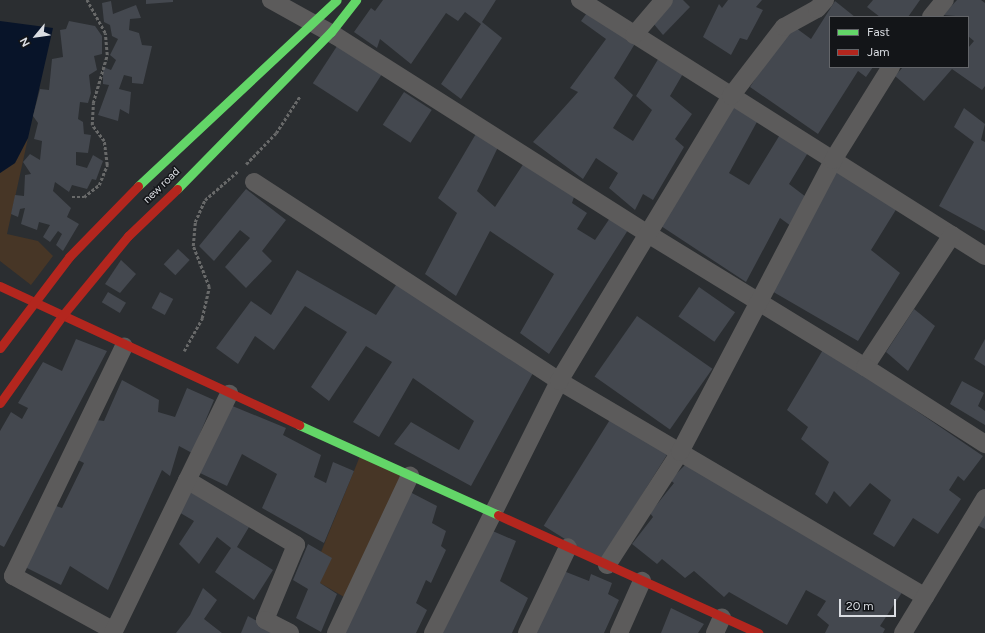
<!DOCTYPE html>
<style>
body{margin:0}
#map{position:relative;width:985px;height:633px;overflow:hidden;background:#2b2e31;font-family:Figtree,sans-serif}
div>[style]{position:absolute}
.green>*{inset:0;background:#473626}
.water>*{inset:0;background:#081429}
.building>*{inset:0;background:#44484f;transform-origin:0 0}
.path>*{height:2.5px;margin-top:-1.25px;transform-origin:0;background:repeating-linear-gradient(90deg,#686969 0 3px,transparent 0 5px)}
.street>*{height:18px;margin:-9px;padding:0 9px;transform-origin:9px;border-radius:9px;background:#5c5b5b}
.fast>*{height:9px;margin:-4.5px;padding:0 4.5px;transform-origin:4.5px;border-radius:4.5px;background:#63d668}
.jam>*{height:9px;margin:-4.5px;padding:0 4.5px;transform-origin:4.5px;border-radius:4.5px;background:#b3261e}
span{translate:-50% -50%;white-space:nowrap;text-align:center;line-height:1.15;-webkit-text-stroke:3px #131518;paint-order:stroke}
.street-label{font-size:11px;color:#dadde2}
.legend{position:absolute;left:829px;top:16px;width:140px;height:52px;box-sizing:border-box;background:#131518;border:1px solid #636569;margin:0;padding:5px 7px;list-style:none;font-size:12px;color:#dadde2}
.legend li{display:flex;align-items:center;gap:8px;height:20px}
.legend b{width:20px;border:1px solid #636569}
.north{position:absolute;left:16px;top:16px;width:40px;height:40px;-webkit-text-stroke:3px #131518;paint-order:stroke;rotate:241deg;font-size:11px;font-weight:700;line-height:16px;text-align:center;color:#dadde2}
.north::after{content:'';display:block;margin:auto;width:14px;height:18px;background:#dadde2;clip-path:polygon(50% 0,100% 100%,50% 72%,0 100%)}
.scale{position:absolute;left:839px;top:599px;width:57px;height:18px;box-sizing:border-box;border:2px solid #dadde2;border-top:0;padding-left:5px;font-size:12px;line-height:14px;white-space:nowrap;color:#dadde2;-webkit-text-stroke:3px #131518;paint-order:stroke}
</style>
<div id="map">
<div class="green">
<i style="clip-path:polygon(28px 138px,7px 234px,38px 241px,53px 256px,31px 285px,0 261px,0 173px,15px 163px)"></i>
<i style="clip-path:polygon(360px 456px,410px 476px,351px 601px,320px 583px,321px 552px)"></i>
</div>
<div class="water">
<i style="clip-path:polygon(0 21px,53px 28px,28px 138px,15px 163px,0 173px)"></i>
</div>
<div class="building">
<i style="clip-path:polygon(146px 0,173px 0,173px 2px,146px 4px)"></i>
<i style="clip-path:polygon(383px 0,496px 0,482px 22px,502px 38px,461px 99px,441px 84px,481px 24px,465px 12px,458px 21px,446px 13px,411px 64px,380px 39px,377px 48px,354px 32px,371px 8px,375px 11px)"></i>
<i style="clip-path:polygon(672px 0,683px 0,690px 7px,663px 35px,653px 23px)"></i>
<i style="clip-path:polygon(728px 0,762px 0,756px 7px,763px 10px,747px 40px,740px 38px,731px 55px,703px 37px,719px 4px,722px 8px)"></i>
<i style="clip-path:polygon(873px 0,920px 0,908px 17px,880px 17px,867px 7px)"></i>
<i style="clip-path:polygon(957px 0,981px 0,985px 3px,985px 86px,982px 90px,952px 69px,924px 101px,895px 76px,903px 67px,968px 67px,968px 48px,974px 41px,968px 36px,968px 17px,943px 15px)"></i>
<i style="clip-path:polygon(111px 1px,113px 14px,136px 5px,141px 18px,130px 19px,129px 30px,139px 33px,142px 45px,152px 46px,143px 84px,132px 83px,132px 77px,124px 75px,119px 89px,131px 92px,129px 114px,120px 109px,118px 121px,98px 115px,109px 85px,103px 84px,103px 67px,111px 70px,116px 60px,110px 55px,118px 39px,112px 36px,110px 25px,104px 22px,102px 3px)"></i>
<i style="clip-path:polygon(835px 1px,855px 17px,830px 17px,830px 67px,873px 67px,866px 77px,858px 71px,818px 134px,750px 87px,785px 32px,796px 28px,811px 39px)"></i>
<i style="clip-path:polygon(589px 10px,636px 42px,614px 78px,633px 95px,613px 128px,633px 141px,652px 110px,636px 96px,660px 56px,684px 72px,670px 96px,692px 114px,675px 139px,684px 147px,653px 200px,643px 194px,635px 210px,609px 188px,618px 173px,596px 158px,583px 179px,533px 142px,578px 92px,570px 88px,606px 39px,581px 21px)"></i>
<i style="clip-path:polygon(69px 21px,95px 26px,102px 36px,102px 54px,94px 56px,97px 70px,89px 75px,91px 93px,88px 103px,80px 102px,78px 119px,83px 122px,84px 134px,91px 135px,88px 153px,76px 152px,76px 165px,87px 168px,93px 155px,103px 161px,96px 180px,92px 179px,87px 189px,72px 185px,69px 192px,55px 182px,53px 191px,71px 208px,67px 217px,79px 224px,63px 251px,56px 245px,62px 234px,58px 231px,50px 242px,43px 237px,50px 225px,39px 222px,37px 230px,21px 224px,25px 208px,20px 209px,18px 217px,11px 214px,15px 195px,24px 196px,25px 175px,31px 174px,23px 162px,30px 154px,40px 160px,42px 141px,34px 139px,38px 123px,33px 116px,40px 89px,49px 90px,52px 59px,63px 57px,60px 30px,66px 29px)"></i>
<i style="left:339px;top:43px;width:53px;height:48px;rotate:33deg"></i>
<i style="left:404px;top:92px;width:33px;height:39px;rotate:33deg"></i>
<i style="clip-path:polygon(732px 103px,758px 120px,729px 173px,749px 185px,781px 133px,809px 151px,789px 184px,806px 197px,791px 226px,780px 218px,746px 282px,661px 226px)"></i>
<i style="clip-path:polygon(964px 108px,985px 124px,981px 140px,985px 142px,985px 231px,939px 206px,974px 142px,954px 127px)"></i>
<i style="clip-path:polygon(477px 132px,498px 147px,477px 191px,495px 207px,524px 163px,574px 197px,572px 203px,587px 213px,577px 229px,595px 240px,610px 218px,628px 230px,549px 354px,520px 333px,554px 274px,490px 231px,456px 296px,425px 274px,457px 213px,438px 198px)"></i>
<i style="clip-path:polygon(835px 167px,897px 208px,871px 250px,900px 273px,858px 341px,770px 290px)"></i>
<i style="clip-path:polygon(246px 189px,286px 220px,262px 251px,272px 261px,246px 288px,225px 267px,250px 238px,240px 230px,214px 261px,199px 246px)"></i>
<i style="left:178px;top:249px;width:16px;height:21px;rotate:43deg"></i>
<i style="clip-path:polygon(121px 260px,136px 274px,120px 293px,105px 284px)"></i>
<i style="clip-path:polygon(297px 270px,376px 315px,398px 282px,533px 373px,471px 486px,394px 444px,411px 422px,459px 450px,474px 421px,413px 378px,379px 437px,353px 422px,392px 362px,366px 346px,329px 401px,311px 387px,347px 332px,305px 306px,274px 350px,255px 336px,238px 364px,216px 348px,251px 301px,271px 315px)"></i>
<i style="left:699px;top:287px;width:44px;height:36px;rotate:35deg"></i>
<i style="left:108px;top:292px;width:21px;height:12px;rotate:31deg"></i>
<i style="left:160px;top:292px;width:15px;height:18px;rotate:28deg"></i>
<i style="clip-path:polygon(914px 309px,935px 326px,908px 371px,886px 352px)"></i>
<i style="left:637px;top:316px;width:92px;height:74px;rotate:35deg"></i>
<i style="clip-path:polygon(76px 339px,107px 351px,4px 547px,0 545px,0 431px,11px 412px,22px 419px,28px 408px,18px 403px,43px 362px,62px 371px)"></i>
<i style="clip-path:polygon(985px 339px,985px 366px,974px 359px)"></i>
<i style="clip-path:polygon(824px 348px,983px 456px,964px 481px,958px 476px,949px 490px,961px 499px,938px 534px,913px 518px,894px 547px,873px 534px,891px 500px,870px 483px,850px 507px,834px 491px,827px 504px,815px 494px,829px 462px,801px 439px,808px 427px,787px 410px)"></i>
<i style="clip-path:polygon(122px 380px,159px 400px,158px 412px,175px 417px,187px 388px,214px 400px,192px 453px,179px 446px,170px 476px,162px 470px,108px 590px,70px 566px,61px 585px,25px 567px,53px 505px,62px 508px,84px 463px,78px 460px,97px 420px,104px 421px)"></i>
<i style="clip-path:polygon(962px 381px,984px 393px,978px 406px,985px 411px,985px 425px,950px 404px)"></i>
<i style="clip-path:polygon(230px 405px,286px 428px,283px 435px,321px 455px,314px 477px,326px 483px,333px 462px,354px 471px,324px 543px,262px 508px,277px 474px,242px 454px,227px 486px,200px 473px)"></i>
<i style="left:611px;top:418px;width:67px;height:127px;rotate:32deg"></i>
<i style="clip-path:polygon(686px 464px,903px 591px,880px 626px,885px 629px,883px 633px,825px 633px,829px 625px,817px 615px,826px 601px,806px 590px,787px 625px,729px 592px,724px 597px,694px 571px,685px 578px,662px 559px,657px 564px,632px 544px,653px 517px,650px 513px,674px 483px,670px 480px)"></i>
<i style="clip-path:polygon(189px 486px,252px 522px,237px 547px,273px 570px,254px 600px,215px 572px,231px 548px,217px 537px,199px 564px,179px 544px,194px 521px,177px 511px)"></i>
<i style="clip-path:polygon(408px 491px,437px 506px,432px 523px,446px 531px,441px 546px,446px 550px,431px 583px,426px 580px,416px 603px,427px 610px,416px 633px,342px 633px)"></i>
<i style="clip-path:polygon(985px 512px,985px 529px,977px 525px)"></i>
<i style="clip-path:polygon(488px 529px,516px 541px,500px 581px,528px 598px,512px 633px,439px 633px)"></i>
<i style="clip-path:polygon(308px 544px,332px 558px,320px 583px,337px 594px,321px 632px,296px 618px,308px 589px,293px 580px)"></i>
<i style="clip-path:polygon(561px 570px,589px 581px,591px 574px,612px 583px,608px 594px,619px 600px,604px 633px,533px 633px)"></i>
<i style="clip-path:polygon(203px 588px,217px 600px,204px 619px,222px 633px,176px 633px,190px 615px)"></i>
<i style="clip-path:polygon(671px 608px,704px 624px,698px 633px,661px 633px)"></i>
<i style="clip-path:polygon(248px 616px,279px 633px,241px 633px)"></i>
</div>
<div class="path">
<i style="left:246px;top:164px;width:43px;rotate:-45.9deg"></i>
<i style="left:276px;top:133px;width:44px;rotate:-57deg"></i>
<i style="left:72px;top:197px;width:12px"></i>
<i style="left:84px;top:197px;width:19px;rotate:-39deg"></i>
<i style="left:99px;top:185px;width:22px;rotate:-68deg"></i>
<i style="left:107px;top:165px;width:24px;rotate:-97deg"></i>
<i style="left:104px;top:141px;width:20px;rotate:-127deg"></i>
<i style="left:92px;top:125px;width:22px;rotate:-87deg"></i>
<i style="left:93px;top:103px;width:50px;rotate:-73.7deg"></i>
<i style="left:107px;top:55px;width:22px;rotate:-95deg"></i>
<i style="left:105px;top:33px;width:38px;rotate:-119deg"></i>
<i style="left:184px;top:351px;width:38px;rotate:-61deg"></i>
<i style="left:202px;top:318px;width:32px;rotate:-77deg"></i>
<i style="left:209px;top:287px;width:44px;rotate:-111.3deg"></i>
<i style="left:193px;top:246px;width:24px;rotate:-85deg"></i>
<i style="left:195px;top:222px;width:24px;rotate:-66deg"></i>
<i style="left:205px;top:200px;width:44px;rotate:-41.3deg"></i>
</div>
<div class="street">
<i style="left:271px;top:0;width:74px;rotate:29deg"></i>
<i style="left:336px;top:36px;width:370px;rotate:32.4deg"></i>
<i style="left:648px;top:234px;width:255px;rotate:31.5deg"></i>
<i style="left:580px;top:0;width:479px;rotate:32.3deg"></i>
<i style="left:931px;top:17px;width:22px;rotate:-51deg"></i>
<i style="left:634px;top:35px;width:46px;rotate:-49.4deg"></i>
<i style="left:254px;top:182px;width:364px;rotate:33.1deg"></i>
<i style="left:559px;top:381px;width:425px;rotate:30.5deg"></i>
<i style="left:952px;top:235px;width:158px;rotate:123.4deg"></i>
<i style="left:865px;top:367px;width:143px;rotate:32.7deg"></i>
<i style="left:187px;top:480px;width:127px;rotate:30.8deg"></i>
<i style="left:296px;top:545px;width:81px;rotate:112.5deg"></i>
<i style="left:265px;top:620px;width:28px;rotate:27deg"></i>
<i style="left:607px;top:565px;width:135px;rotate:-57.1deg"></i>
<i style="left:680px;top:452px;width:330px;rotate:-62.3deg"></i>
<i style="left:833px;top:160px;width:110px;rotate:-58.1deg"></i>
<i style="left:114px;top:631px;width:115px;rotate:-151.4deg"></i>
<i style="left:13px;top:576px;width:255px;rotate:-64.2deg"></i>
<i style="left:113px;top:633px;width:266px;rotate:-64.1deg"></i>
<i style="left:336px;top:633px;width:174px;rotate:-64.8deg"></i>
<i style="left:433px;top:633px;width:282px;rotate:-63.4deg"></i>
<i style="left:559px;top:381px;width:333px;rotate:-58.9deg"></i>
<i style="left:731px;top:96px;width:87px;rotate:-52.5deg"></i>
<i style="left:784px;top:27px;width:38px;rotate:-29deg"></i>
<i style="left:817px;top:9px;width:12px;rotate:-48deg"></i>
<i style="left:527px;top:633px;width:95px;rotate:-64.5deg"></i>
<i style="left:619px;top:633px;width:57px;rotate:-66.1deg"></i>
<i style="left:715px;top:633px;width:17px;rotate:-66deg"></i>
<i style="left:903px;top:633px;width:158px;rotate:-58.7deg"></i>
</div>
<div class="fast">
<i style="left:138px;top:186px;width:272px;rotate:-43.1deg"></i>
<i style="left:177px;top:189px;width:220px;rotate:-45.6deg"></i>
<i style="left:331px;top:32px;width:41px;rotate:-52deg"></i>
<i style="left:299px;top:425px;width:218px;rotate:24.3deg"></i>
</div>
<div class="jam">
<i style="left:0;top:286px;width:330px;rotate:24.9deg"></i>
<i style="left:0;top:348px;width:114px;rotate:-52.8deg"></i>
<i style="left:69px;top:257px;width:99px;rotate:-45.8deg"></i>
<i style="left:0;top:403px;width:107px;rotate:-54.5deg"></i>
<i style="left:62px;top:316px;width:104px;rotate:-50.5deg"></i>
<i style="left:128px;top:236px;width:68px;rotate:-43.8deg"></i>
<i style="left:498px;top:515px;width:286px;rotate:24.4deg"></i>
</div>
<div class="street-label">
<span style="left:162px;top:186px;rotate:-44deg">new road</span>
</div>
<ul class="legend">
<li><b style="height:5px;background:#63d668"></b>Fast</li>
<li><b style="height:5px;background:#b3261e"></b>Jam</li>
</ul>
<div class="north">N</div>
<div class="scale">20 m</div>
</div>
